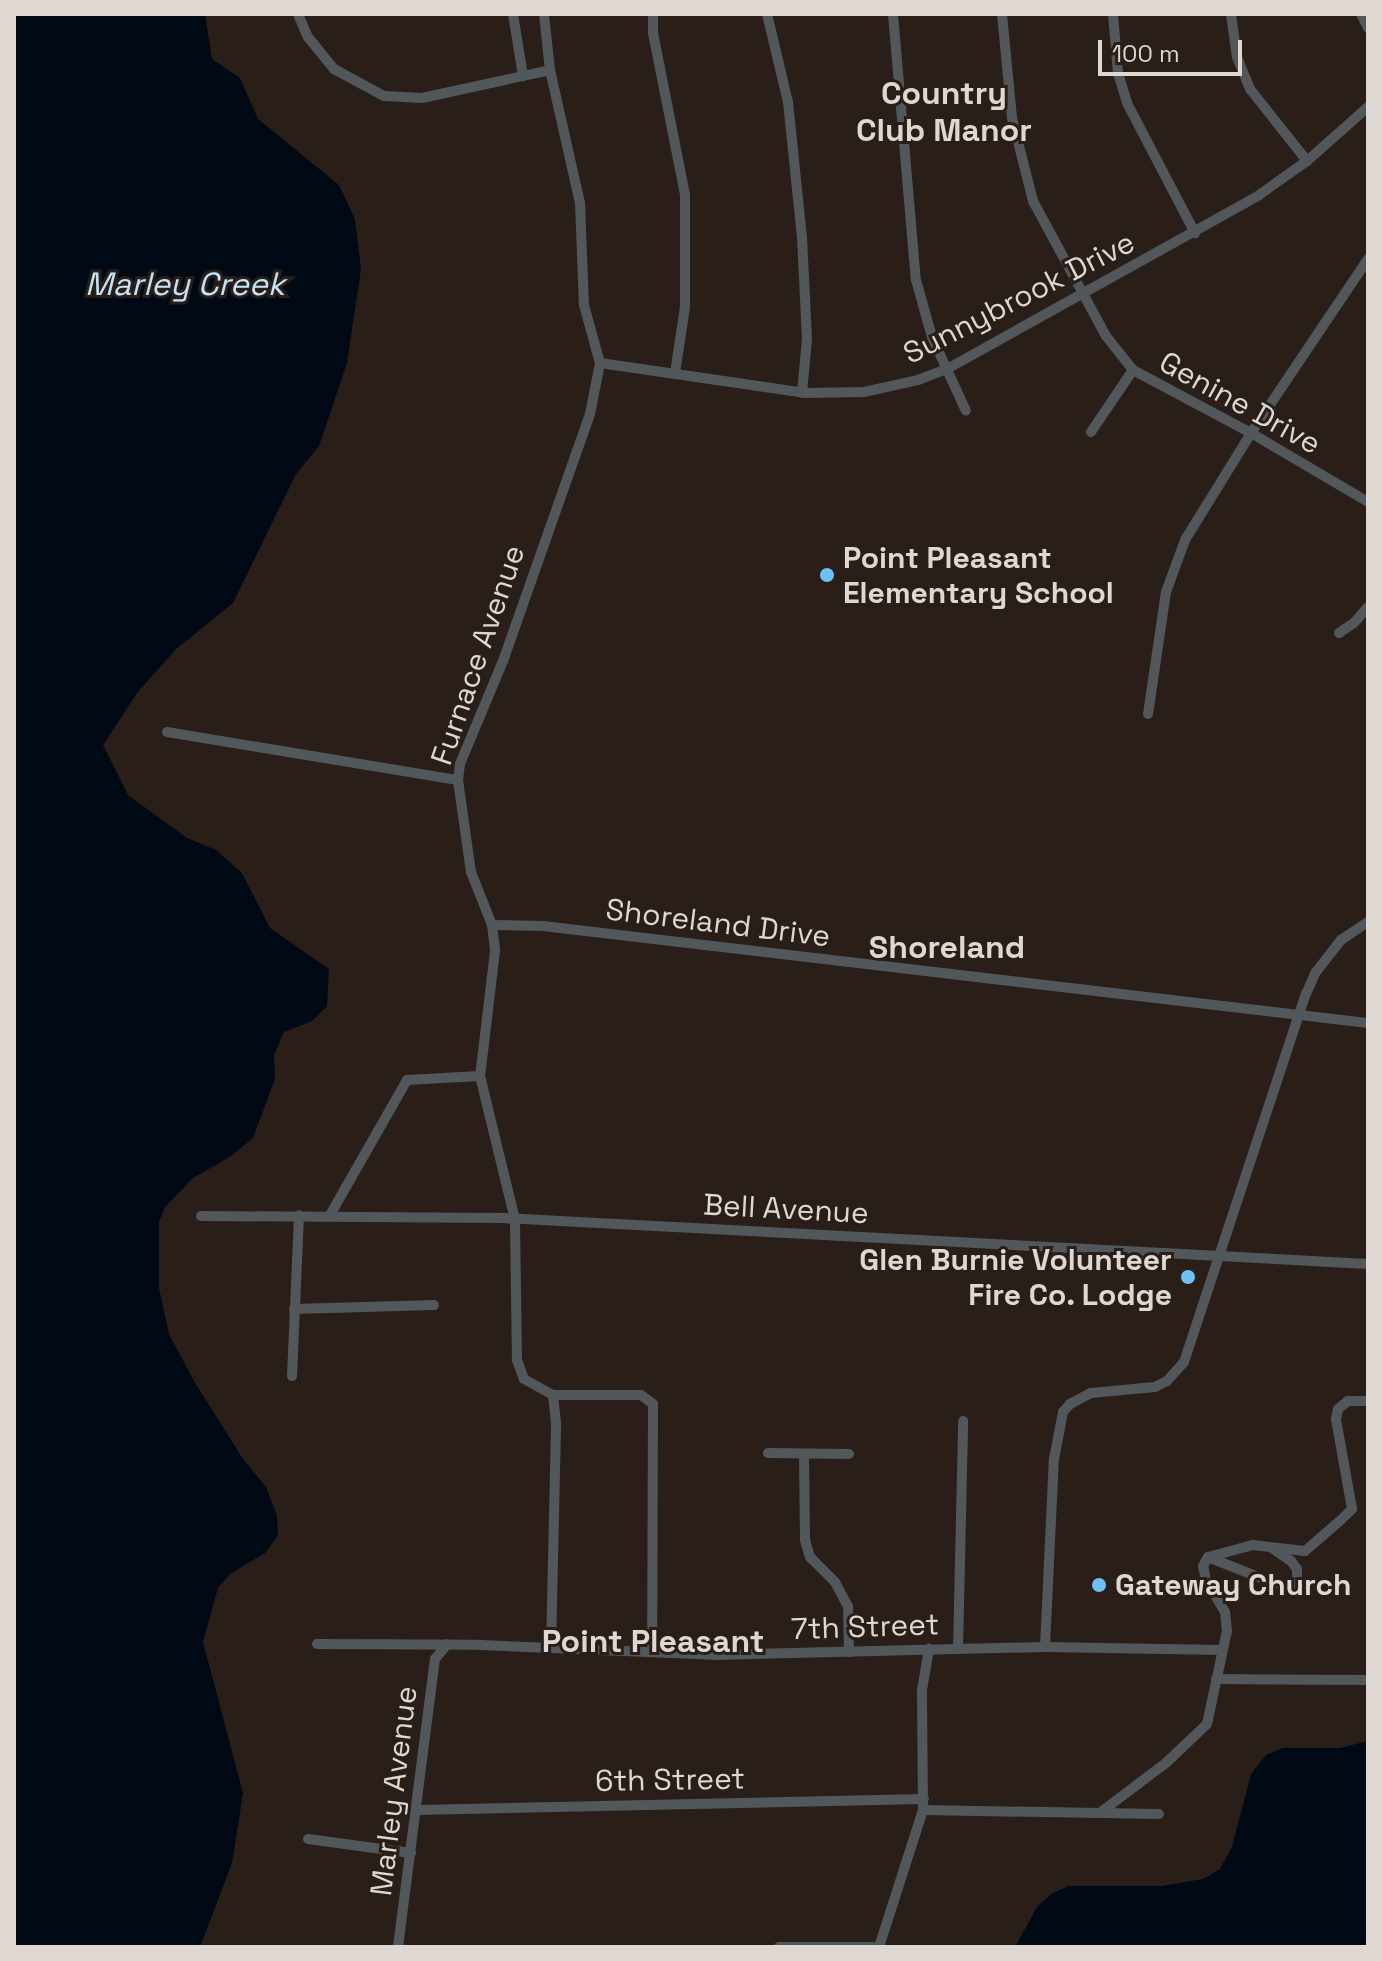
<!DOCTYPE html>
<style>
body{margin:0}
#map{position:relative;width:1382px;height:1961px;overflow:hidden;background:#291f18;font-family:"Space Grotesk",sans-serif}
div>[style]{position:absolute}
.water>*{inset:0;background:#000914}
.minor>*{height:10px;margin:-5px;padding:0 5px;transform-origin:5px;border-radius:5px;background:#52575b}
.dots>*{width:22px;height:22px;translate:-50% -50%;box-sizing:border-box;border:4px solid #291f18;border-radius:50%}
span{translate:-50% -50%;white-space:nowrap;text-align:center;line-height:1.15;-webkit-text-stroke:6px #291f18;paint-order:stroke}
.street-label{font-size:30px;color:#ded7d2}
.poi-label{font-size:30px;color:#ded7d2;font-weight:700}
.left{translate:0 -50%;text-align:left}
.right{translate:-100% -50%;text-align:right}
.neighbourhood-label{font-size:32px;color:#ded7d2;font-weight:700}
.water-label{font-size:32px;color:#c1e4fa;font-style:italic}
.frame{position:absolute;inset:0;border:16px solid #ded7d2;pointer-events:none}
.scale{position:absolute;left:1098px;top:40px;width:144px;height:36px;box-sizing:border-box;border:4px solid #ded7d2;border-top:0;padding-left:10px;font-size:24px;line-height:28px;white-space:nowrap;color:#ded7d2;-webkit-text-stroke:6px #291f18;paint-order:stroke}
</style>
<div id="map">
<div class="water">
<i style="clip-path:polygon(14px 14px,205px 14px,212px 59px,240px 78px,258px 119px,339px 185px,355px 219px,361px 269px,347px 363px,319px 446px,296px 474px,233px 603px,175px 650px,137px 693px,103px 745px,128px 795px,187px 838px,216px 850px,242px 873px,270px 928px,329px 969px,327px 1006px,312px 1021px,284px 1032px,274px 1055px,275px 1079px,253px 1138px,231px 1156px,193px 1178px,165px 1207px,159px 1222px,159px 1288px,169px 1334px,194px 1381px,243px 1459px,266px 1487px,277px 1515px,278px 1536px,265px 1553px,230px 1574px,218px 1588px,203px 1642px,243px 1793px,232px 1863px,200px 1947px,14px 1947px)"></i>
<i style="clip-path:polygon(1368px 1741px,1368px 1947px,1015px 1947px,1037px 1907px,1051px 1894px,1068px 1886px,1162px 1886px,1203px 1879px,1220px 1869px,1232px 1847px,1251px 1774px,1266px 1755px,1283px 1748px,1340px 1748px)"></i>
</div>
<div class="minor">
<i style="left:298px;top:14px;width:25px;rotate:67deg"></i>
<i style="left:308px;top:37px;width:41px;rotate:50.9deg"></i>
<i style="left:334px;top:69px;width:57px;rotate:28.4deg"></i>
<i style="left:384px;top:96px;width:38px;rotate:3deg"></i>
<i style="left:422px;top:98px;width:131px;rotate:-12.3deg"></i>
<i style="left:513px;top:14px;width:63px;rotate:80.8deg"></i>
<i style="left:544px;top:14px;width:56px;rotate:83.9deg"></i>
<i style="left:550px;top:70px;width:136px;rotate:77.3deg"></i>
<i style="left:580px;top:203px;width:102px;rotate:87.8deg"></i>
<i style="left:584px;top:305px;width:60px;rotate:74.6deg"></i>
<i style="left:600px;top:363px;width:52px;rotate:101.1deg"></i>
<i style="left:590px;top:414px;width:262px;rotate:109.4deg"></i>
<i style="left:503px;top:661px;width:112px;rotate:112.7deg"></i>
<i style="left:460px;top:764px;width:16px;rotate:97deg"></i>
<i style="left:458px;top:780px;width:93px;rotate:82deg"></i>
<i style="left:471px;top:872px;width:57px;rotate:68.4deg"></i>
<i style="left:492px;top:925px;width:26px;rotate:83deg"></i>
<i style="left:495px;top:951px;width:126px;rotate:96.8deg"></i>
<i style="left:480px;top:1076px;width:148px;rotate:76.3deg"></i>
<i style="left:515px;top:1220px;width:140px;rotate:89.2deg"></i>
<i style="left:517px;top:1360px;width:20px;rotate:70deg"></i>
<i style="left:524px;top:1379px;width:33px;rotate:29deg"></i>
<i style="left:653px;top:14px;width:19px;rotate:90deg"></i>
<i style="left:653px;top:33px;width:165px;rotate:78.8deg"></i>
<i style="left:685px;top:195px;width:112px;rotate:90deg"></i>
<i style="left:685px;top:307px;width:67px;rotate:98.6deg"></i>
<i style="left:767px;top:14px;width:90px;rotate:76.6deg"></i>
<i style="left:788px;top:102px;width:136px;rotate:84.1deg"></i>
<i style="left:802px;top:237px;width:102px;rotate:87.2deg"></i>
<i style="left:807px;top:339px;width:54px;rotate:95.3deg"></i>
<i style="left:893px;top:14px;width:267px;rotate:85.1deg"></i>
<i style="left:916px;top:280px;width:59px;rotate:74.3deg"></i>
<i style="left:932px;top:337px;width:81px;rotate:65.3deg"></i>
<i style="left:1002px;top:14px;width:104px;rotate:84.5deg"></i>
<i style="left:1012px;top:118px;width:86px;rotate:75.8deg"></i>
<i style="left:1033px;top:201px;width:153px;rotate:61.6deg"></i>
<i style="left:1106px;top:336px;width:43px;rotate:51.5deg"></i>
<i style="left:1133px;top:370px;width:134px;rotate:28.1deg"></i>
<i style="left:1251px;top:433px;width:136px;rotate:30.5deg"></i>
<i style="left:1113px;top:14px;width:59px;rotate:85.2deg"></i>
<i style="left:1118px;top:73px;width:31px;rotate:73deg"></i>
<i style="left:1127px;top:103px;width:147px;rotate:62.4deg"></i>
<i style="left:1231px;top:14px;width:43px;rotate:82.1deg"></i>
<i style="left:1237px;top:57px;width:35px;rotate:68deg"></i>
<i style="left:1250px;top:89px;width:92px;rotate:51.6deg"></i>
<i style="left:1361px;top:14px;width:16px;rotate:63deg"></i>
<i style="left:600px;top:363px;width:207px;rotate:8.3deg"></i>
<i style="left:805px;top:393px;width:59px;rotate:-1deg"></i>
<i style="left:864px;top:392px;width:55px;rotate:-12.5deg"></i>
<i style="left:918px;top:380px;width:31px;rotate:-21deg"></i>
<i style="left:947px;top:369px;width:357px;rotate:-29.1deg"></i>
<i style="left:1259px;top:195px;width:59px;rotate:-35.3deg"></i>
<i style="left:1307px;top:161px;width:81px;rotate:-41.5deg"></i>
<i style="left:1091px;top:432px;width:75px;rotate:-55.9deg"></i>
<i style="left:1339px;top:633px;width:18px;rotate:-34deg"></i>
<i style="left:1354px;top:623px;width:21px;rotate:-49deg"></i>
<i style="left:1148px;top:714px;width:123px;rotate:-81.6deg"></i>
<i style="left:1166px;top:592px;width:55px;rotate:-69.9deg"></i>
<i style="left:1185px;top:540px;width:126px;rotate:-58.3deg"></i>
<i style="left:1251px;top:433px;width:210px;rotate:-56.1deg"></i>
<i style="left:167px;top:732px;width:295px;rotate:9.4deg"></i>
<i style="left:492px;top:925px;width:51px;rotate:1.1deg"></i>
<i style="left:543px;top:926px;width:831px;rotate:6.71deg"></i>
<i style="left:330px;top:1215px;width:155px;rotate:-60.3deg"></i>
<i style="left:407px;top:1080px;width:73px;rotate:-3.1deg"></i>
<i style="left:201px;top:1216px;width:302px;rotate:0.4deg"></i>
<i style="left:503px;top:1218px;width:866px;rotate:3.04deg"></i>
<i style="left:294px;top:1309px;width:140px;rotate:-1.6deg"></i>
<i style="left:292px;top:1376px;width:161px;rotate:-87.5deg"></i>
<i style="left:553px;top:1395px;width:88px"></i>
<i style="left:641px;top:1395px;width:15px;rotate:37deg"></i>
<i style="left:653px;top:1404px;width:248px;rotate:90.2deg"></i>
<i style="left:768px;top:1453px;width:81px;rotate:0.7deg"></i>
<i style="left:804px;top:1455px;width:85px;rotate:89.3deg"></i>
<i style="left:805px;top:1540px;width:18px;rotate:74deg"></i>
<i style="left:810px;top:1557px;width:35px;rotate:45deg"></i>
<i style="left:835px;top:1582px;width:27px;rotate:62deg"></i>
<i style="left:848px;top:1606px;width:46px;rotate:88.8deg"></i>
<i style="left:1345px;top:1516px;width:10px;rotate:-45deg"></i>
<i style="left:1352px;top:1509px;width:91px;rotate:-100.1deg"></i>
<i style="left:1336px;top:1419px;width:10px;rotate:-79deg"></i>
<i style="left:1338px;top:1409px;width:13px;rotate:-39deg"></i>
<i style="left:1348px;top:1401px;width:20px"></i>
<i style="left:1208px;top:1557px;width:68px;rotate:21.6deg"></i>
<i style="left:1271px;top:1582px;width:19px;rotate:12deg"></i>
<i style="left:1290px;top:1586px;width:8px;rotate:-30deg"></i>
<i style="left:1297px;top:1582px;width:13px;rotate:-90deg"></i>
<i style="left:1297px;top:1569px;width:10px;rotate:-127deg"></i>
<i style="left:1291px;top:1561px;width:23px;rotate:-146deg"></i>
<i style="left:317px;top:1644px;width:164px;rotate:0.3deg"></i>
<i style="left:481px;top:1645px;width:234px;rotate:2.4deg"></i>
<i style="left:715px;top:1655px;width:330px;rotate:-1.4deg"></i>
<i style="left:1045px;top:1647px;width:177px;rotate:1deg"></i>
<i style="left:1045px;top:1647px;width:188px;rotate:-87.3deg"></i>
<i style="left:1054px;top:1459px;width:48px;rotate:-79.2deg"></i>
<i style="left:1063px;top:1412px;width:11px;rotate:-49deg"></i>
<i style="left:1070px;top:1404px;width:24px;rotate:-28deg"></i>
<i style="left:1091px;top:1393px;width:64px;rotate:-5.4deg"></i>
<i style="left:1155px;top:1387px;width:13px;rotate:-27deg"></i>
<i style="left:1167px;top:1381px;width:25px;rotate:-48deg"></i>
<i style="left:1184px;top:1362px;width:388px;rotate:-71.7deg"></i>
<i style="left:1306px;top:994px;width:24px;rotate:-66deg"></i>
<i style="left:1316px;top:972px;width:41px;rotate:-52deg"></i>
<i style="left:1341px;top:940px;width:32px;rotate:-34deg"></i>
<i style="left:551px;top:1648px;width:225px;rotate:-88.7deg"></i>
<i style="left:556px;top:1423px;width:28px;rotate:-96deg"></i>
<i style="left:958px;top:1649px;width:228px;rotate:-88.7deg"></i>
<i style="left:1216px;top:1679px;width:152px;rotate:0.4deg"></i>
<i style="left:416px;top:1810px;width:508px;rotate:-1.24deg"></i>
<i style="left:923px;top:1810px;width:236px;rotate:1deg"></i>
<i style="left:1101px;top:1812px;width:83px;rotate:-37.1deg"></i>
<i style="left:1167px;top:1762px;width:55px;rotate:-43.5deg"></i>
<i style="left:1207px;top:1724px;width:95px;rotate:-77.9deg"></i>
<i style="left:1227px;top:1631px;width:19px;rotate:-96deg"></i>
<i style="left:1225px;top:1612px;width:37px;rotate:-121deg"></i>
<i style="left:1206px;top:1580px;width:14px;rotate:-102deg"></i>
<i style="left:1203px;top:1566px;width:10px;rotate:-61deg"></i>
<i style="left:1208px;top:1557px;width:47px;rotate:-14.9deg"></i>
<i style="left:1253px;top:1545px;width:52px;rotate:6.6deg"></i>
<i style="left:1305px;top:1551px;width:49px;rotate:-40.9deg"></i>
<i style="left:308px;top:1839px;width:104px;rotate:7.7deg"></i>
<i style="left:398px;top:1947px;width:290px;rotate:-82.7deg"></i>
<i style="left:435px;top:1659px;width:19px;rotate:-51deg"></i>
<i style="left:779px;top:1947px;width:95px"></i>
<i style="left:879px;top:1947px;width:144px;rotate:-72.2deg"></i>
<i style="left:923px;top:1810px;width:120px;rotate:-90.5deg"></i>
<i style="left:922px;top:1690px;width:42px;rotate:-80.3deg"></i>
</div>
<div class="dots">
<i style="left:827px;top:575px;background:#6dc2f3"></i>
<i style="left:1188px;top:1277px;background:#6dc2f3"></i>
<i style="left:1099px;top:1585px;background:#6dc2f3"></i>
</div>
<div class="street-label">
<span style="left:1019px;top:298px;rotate:-27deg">Sunnybrook Drive</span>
<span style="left:1240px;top:403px;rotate:29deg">Genine Drive</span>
<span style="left:478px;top:655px;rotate:-71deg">Furnace Avenue</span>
<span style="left:718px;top:923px;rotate:7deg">Shoreland Drive</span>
<span style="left:786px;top:1209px;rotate:3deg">Bell Avenue</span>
<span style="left:865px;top:1627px;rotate:-2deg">7th Street</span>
<span style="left:670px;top:1780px;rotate:-1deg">6th Street</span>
<span style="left:394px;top:1791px;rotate:-83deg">Marley Avenue</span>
</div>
<div class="poi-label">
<span class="left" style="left:843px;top:575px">Point Pleasant<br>Elementary School</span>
<span class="right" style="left:1172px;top:1277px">Glen Burnie Volunteer<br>Fire Co. Lodge</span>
<span class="left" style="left:1115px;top:1585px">Gateway Church</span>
</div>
<div class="neighbourhood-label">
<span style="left:944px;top:112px">Country<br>Club Manor</span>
<span style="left:947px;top:947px">Shoreland</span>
<span style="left:653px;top:1641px">Point Pleasant</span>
</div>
<div class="water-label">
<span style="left:185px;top:284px">Marley Creek</span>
</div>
<div class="frame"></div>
<div class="scale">100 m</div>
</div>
